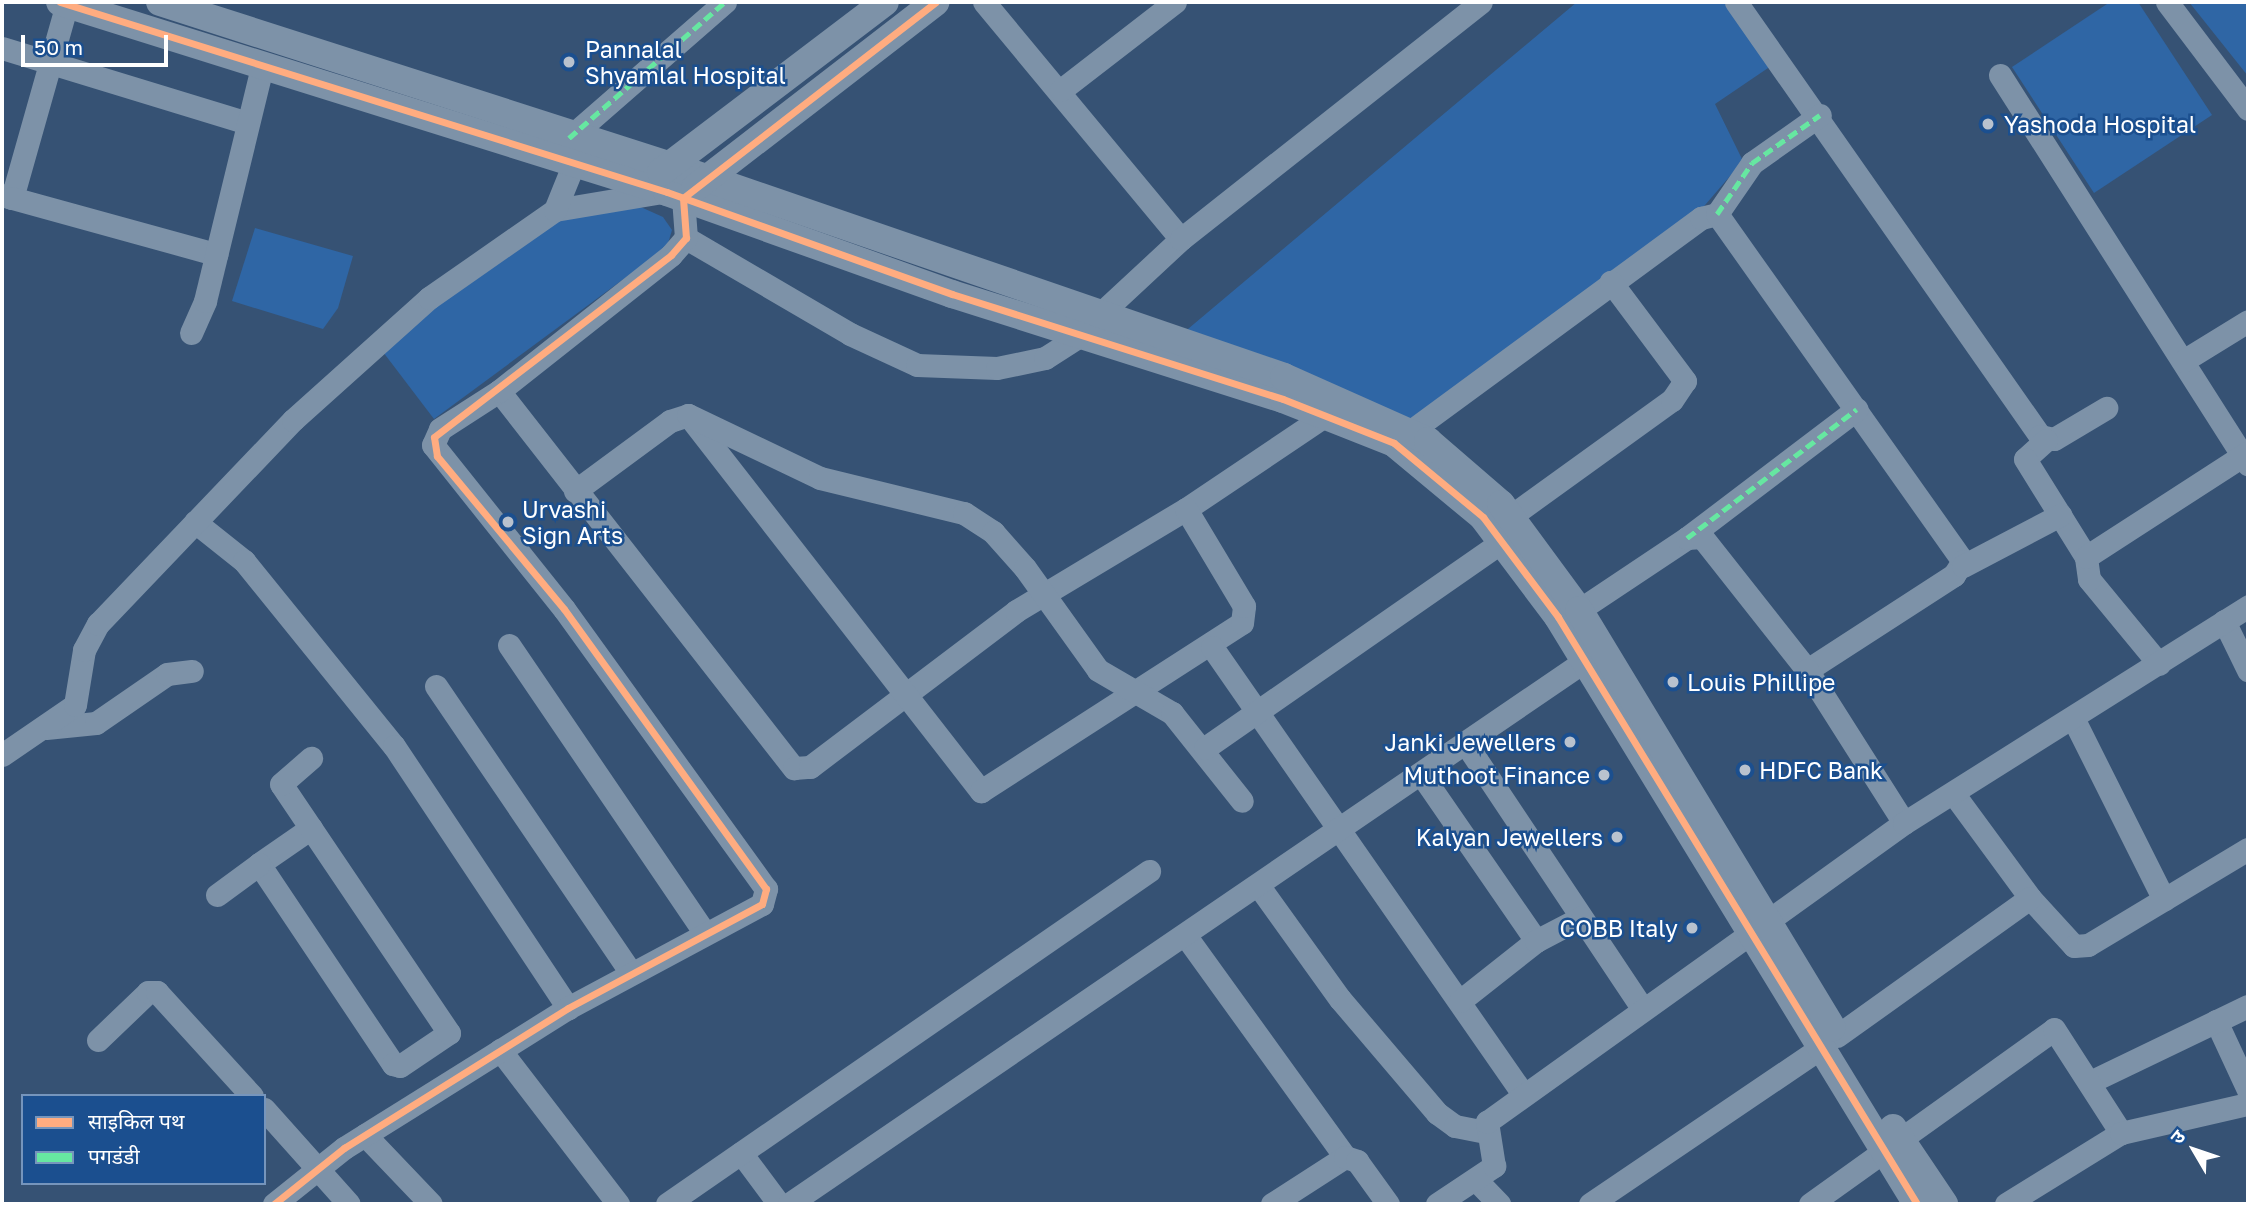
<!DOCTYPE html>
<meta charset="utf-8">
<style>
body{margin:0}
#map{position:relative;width:2250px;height:1206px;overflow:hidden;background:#365274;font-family:"Golos Text","Noto Sans Devanagari",sans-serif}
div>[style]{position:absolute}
.green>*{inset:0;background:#2f66a5}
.minor>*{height:23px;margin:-11.5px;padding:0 11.5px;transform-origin:11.5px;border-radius:11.5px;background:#7d92a8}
.tertiary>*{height:28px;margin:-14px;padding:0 14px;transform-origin:14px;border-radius:14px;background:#7d92a8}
.quiet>*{height:5px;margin-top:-2.5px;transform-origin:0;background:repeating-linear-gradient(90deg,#66e7a1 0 10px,transparent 0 15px)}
.cycleway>*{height:7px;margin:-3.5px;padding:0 3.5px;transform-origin:3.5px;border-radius:3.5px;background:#ffac80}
.dots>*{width:19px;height:19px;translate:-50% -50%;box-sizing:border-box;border:4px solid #1b4f8f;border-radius:50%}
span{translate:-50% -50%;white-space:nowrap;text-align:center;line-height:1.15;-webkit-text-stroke:5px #1b4f8f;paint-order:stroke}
.poi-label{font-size:23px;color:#fff}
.left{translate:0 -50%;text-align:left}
.right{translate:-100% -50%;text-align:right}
.frame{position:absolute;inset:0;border:4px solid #fff;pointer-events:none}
.legend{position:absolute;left:21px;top:1094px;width:245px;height:91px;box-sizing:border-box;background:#1b4f8f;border:2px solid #7695bc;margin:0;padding:9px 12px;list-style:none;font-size:21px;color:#fff}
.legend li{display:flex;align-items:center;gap:14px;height:35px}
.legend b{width:35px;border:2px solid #7695bc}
.north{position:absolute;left:2159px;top:1115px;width:70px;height:70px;-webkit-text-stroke:5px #1b4f8f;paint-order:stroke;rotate:309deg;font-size:19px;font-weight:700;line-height:28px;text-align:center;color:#fff}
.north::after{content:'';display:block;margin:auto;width:24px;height:32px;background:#fff;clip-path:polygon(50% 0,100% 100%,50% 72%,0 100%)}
.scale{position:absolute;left:21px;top:35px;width:147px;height:32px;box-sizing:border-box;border:4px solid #fff;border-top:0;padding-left:9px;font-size:21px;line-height:24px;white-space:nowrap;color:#fff;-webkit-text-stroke:5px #1b4f8f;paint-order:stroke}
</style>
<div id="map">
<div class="green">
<i style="clip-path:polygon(1577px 2px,1724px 2px,1771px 66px,1715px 104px,1743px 161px,1699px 212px,1419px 425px,1182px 334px)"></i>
<i style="clip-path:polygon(2110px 2px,2138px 2px,2212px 115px,2094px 193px,2012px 67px)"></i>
<i style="clip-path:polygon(2189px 2px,2248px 2px,2248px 76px)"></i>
<i style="clip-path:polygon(634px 204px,663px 217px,672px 230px,667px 247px,434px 419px,380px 348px,552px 222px)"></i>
<i style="clip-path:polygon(255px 228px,353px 256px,338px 308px,323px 329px,232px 301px)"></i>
</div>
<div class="minor">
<i style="left:984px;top:2px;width:308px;rotate:50.3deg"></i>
<i style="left:1736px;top:2px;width:530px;rotate:54.99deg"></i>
<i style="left:2040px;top:436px;width:14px;rotate:12deg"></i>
<i style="left:2054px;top:439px;width:61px;rotate:-30.8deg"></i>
<i style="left:2167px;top:2px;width:134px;rotate:52.9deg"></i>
<i style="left:2px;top:48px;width:256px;rotate:17deg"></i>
<i style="left:2000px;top:75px;width:462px;rotate:57.5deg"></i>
<i style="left:1061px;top:90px;width:144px;rotate:-37.7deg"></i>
<i style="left:569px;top:138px;width:207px;rotate:-41.1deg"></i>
<i style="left:2px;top:195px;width:10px;rotate:17deg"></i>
<i style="left:12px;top:198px;width:202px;rotate:-74.2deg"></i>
<i style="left:12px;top:198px;width:212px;rotate:15.4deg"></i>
<i style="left:555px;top:210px;width:109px;rotate:-9.5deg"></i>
<i style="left:1717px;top:214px;width:62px;rotate:-55.5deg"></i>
<i style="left:1752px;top:163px;width:83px;rotate:-35.2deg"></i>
<i style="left:686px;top:238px;width:190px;rotate:30.3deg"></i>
<i style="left:850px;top:334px;width:74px;rotate:24.8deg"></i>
<i style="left:917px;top:365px;width:80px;rotate:2.1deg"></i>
<i style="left:997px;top:368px;width:49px;rotate:-11.8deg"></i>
<i style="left:1045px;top:358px;width:43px;rotate:-32.6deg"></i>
<i style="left:1097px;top:317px;width:115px;rotate:-42.9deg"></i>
<i style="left:1181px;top:239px;width:382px;rotate:-38.3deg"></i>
<i style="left:191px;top:333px;width:35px;rotate:-66deg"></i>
<i style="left:205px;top:301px;width:240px;rotate:-76.3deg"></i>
<i style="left:2183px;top:361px;width:76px;rotate:-31.6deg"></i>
<i style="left:499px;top:391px;width:479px;rotate:52deg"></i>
<i style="left:794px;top:768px;width:16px;rotate:-4deg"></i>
<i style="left:810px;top:767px;width:258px;rotate:-37.1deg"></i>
<i style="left:1016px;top:611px;width:198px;rotate:-31deg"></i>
<i style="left:1186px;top:509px;width:169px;rotate:-33.9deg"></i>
<i style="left:1326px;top:415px;width:11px;rotate:-68deg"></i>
<i style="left:688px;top:415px;width:477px;rotate:52.1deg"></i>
<i style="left:981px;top:791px;width:310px;rotate:-32.8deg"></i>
<i style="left:1242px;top:623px;width:17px;rotate:-83deg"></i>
<i style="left:1244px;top:606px;width:113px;rotate:-120.9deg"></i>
<i style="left:1411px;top:431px;width:360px;rotate:-36.3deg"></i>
<i style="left:1701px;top:218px;width:16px;rotate:-14deg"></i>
<i style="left:1717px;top:214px;width:425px;rotate:54.7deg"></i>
<i style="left:1963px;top:561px;width:17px;rotate:123deg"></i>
<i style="left:1954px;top:575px;width:175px;rotate:147.1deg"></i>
<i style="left:2046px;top:440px;width:28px;rotate:138deg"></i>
<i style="left:2025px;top:459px;width:115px;rotate:58.1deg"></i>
<i style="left:575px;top:491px;width:118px;rotate:-36.4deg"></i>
<i style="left:670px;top:421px;width:19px;rotate:-18deg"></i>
<i style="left:688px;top:415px;width:146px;rotate:25.5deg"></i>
<i style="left:820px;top:478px;width:148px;rotate:13.7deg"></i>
<i style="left:964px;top:513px;width:35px;rotate:33deg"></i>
<i style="left:993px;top:532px;width:48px;rotate:48.4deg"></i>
<i style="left:1025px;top:568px;width:125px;rotate:54.4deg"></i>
<i style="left:1098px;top:670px;width:86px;rotate:30.2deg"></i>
<i style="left:1172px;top:713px;width:112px;rotate:51.5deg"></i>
<i style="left:1511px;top:516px;width:198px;rotate:-35.8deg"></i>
<i style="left:1672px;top:400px;width:23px;rotate:-56deg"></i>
<i style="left:1685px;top:381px;width:124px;rotate:-126.8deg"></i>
<i style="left:195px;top:522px;width:63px;rotate:38.5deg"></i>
<i style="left:244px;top:561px;width:238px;rotate:51deg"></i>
<i style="left:394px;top:746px;width:315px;rotate:56.4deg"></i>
<i style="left:1687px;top:538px;width:213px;rotate:-37.2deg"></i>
<i style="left:1963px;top:566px;width:110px;rotate:-27.7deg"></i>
<i style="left:1579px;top:610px;width:130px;rotate:-33.7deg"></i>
<i style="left:1687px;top:538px;width:15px;rotate:-4deg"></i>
<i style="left:1702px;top:537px;width:169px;rotate:51.7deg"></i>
<i style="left:1807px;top:670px;width:181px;rotate:57.6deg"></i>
<i style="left:2224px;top:621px;width:55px;rotate:63.9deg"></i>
<i style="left:509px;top:645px;width:348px;rotate:55.8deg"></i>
<i style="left:1212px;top:647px;width:545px;rotate:55.17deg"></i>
<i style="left:2159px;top:664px;width:110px;rotate:-129.5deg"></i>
<i style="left:2089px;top:579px;width:22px;rotate:-98deg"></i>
<i style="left:2086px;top:557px;width:193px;rotate:-32.9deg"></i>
<i style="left:436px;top:686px;width:347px;rotate:55.8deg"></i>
<i style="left:2073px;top:718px;width:203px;rotate:63.4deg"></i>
<i style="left:46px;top:728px;width:50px;rotate:-5.7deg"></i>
<i style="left:96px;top:723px;width:86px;rotate:-34.6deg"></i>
<i style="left:167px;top:674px;width:25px;rotate:-7deg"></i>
<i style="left:1466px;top:744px;width:319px;rotate:56.3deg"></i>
<i style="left:1205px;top:748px;width:363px;rotate:-34.8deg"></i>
<i style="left:2px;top:755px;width:88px;rotate:-34.4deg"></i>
<i style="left:75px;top:705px;width:56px;rotate:-80.7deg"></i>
<i style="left:84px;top:650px;width:30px;rotate:-62deg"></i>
<i style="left:98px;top:624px;width:282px;rotate:-46.3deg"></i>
<i style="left:293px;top:420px;width:183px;rotate:-41.9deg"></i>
<i style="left:429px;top:298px;width:154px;rotate:-34.9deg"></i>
<i style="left:555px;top:210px;width:67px;rotate:-68deg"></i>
<i style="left:1421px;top:774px;width:203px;rotate:55.4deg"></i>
<i style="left:1953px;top:793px;width:130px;rotate:53.7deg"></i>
<i style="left:2030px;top:898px;width:65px;rotate:47.5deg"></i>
<i style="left:2074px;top:946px;width:14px;rotate:-4deg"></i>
<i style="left:2088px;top:945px;width:187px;rotate:-31deg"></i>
<i style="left:311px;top:828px;width:63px;rotate:145.3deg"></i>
<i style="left:259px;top:864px;width:241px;rotate:56.2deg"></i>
<i style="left:393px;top:1064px;width:7px;rotate:16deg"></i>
<i style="left:400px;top:1066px;width:59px;rotate:-34deg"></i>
<i style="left:449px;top:1033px;width:300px;rotate:-124deg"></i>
<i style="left:281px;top:784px;width:40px;rotate:-41deg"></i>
<i style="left:1258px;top:885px;width:140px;rotate:54.3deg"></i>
<i style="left:1340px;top:999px;width:150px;rotate:49.6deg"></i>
<i style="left:1437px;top:1113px;width:22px;rotate:36deg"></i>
<i style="left:1455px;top:1126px;width:31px;rotate:11deg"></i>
<i style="left:217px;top:895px;width:52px;rotate:-36.4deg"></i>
<i style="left:1769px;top:920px;width:166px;rotate:-35.7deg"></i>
<i style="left:1904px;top:823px;width:407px;rotate:-32.2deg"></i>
<i style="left:1185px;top:935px;width:274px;rotate:54.2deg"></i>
<i style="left:1460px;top:1001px;width:97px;rotate:-38.3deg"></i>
<i style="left:1536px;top:941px;width:50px;rotate:-27.6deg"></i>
<i style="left:2216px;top:1021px;width:76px;rotate:65.1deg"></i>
<i style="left:1837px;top:1036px;width:237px;rotate:-35.6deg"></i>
<i style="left:98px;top:1040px;width:69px;rotate:-43.8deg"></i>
<i style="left:148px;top:992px;width:9px"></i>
<i style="left:157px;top:992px;width:141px;rotate:47.6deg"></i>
<i style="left:500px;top:1050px;width:194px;rotate:52.5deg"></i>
<i style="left:2092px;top:1081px;width:173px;rotate:-25.7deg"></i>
<i style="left:264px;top:1109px;width:127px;rotate:48.2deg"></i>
<i style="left:365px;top:1135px;width:95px;rotate:46.3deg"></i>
<i style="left:741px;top:1153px;width:64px;rotate:53.3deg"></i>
<i style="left:1477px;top:1181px;width:32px;rotate:46deg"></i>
<i style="left:274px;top:1204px;width:90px;rotate:-38.7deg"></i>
<i style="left:344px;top:1148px;width:264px;rotate:-32deg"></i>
<i style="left:568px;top:1008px;width:220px;rotate:-28.2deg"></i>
<i style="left:762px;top:904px;width:16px;rotate:-75deg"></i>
<i style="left:766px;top:889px;width:345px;rotate:-125.8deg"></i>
<i style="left:564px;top:609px;width:210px;rotate:-128.6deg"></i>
<i style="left:433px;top:445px;width:17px;rotate:-66deg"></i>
<i style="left:440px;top:429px;width:70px;rotate:-32.8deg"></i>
<i style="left:499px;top:391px;width:219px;rotate:-38.3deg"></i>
<i style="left:671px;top:255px;width:23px;rotate:-49deg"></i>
<i style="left:686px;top:238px;width:40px;rotate:-94.3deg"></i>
<i style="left:667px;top:1204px;width:586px;rotate:-34.64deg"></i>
<i style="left:789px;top:1204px;width:965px;rotate:-34.32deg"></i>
<i style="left:1272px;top:1204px;width:87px;rotate:-32.8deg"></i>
<i style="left:1345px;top:1157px;width:13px;rotate:18deg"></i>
<i style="left:1357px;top:1161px;width:53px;rotate:54.2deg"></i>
<i style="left:1437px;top:1204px;width:69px;rotate:-33.7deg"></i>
<i style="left:1494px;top:1166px;width:45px;rotate:-99deg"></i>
<i style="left:1487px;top:1122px;width:326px;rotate:-35.6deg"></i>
<i style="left:1590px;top:1204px;width:280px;rotate:-34.1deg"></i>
<i style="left:1810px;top:1204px;width:300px;rotate:-35.6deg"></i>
<i style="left:2054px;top:1029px;width:124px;rotate:57.2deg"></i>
<i style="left:2006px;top:1204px;width:135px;rotate:-31.7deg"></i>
<i style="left:2121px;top:1133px;width:130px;rotate:-12.9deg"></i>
</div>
<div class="tertiary">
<i style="left:60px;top:2px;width:636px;rotate:17.38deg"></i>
<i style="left:667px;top:192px;width:303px;rotate:19.7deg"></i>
<i style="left:952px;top:294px;width:347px;rotate:17.6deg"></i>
<i style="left:1283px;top:399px;width:119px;rotate:21.6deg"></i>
<i style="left:1394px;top:443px;width:116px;rotate:39.7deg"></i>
<i style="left:1483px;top:517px;width:125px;rotate:53.1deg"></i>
<i style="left:1558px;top:617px;width:688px;rotate:58.55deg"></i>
<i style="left:160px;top:2px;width:537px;rotate:17.79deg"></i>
<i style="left:671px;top:166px;width:648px;rotate:18.99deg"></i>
<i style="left:1284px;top:377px;width:158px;rotate:24deg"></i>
<i style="left:1428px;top:441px;width:96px;rotate:40.8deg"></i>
<i style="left:1501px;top:504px;width:132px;rotate:53.7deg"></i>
<i style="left:1579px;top:610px;width:488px;rotate:58.8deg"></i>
<i style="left:661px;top:172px;width:281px;rotate:-37.2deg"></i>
<i style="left:695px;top:188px;width:304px;rotate:-37.7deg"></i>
<i style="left:1893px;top:1128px;width:92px;rotate:56.1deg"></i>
</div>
<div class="quiet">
<i style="left:569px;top:138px;width:207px;rotate:-41.1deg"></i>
<i style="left:1717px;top:214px;width:62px;rotate:-55.5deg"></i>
<i style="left:1752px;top:163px;width:83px;rotate:-35.2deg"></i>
<i style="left:1687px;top:538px;width:213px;rotate:-37.2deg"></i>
</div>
<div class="cycleway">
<i style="left:60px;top:2px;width:636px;rotate:17.38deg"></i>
<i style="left:667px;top:192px;width:303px;rotate:19.7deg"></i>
<i style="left:952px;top:294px;width:347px;rotate:17.6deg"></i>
<i style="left:1283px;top:399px;width:119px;rotate:21.6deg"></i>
<i style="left:1394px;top:443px;width:116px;rotate:39.7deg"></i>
<i style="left:1483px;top:517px;width:125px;rotate:53.1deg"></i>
<i style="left:1558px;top:617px;width:688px;rotate:58.55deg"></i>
<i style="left:274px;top:1204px;width:90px;rotate:-38.7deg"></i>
<i style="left:344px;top:1148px;width:264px;rotate:-32deg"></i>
<i style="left:568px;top:1008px;width:220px;rotate:-28.2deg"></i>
<i style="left:762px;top:904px;width:16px;rotate:-75deg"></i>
<i style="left:766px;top:889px;width:345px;rotate:-125.8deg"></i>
<i style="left:564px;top:609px;width:199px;rotate:-129.7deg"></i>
<i style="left:437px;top:456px;width:19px;rotate:-99deg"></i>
<i style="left:434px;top:437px;width:299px;rotate:-37.5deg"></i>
<i style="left:671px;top:255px;width:23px;rotate:-49deg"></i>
<i style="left:686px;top:238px;width:40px;rotate:-94.3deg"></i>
<i style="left:683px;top:198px;width:320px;rotate:-37.8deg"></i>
</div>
<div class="dots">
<i style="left:569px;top:62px;background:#b9c2ce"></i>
<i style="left:1988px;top:124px;background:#b9c2ce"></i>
<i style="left:508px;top:522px;background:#b9c2ce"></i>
<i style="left:1673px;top:682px;background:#b9c2ce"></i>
<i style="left:1570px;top:742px;background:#b9c2ce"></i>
<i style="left:1745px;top:770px;background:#b9c2ce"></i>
<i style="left:1604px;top:775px;background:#b9c2ce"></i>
<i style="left:1617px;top:837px;background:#b9c2ce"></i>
<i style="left:1692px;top:928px;background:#b9c2ce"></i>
</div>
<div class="poi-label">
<span class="left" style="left:585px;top:62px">Pannalal<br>Shyamlal Hospital</span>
<span class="left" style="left:2004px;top:124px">Yashoda Hospital</span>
<span class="left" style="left:522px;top:522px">Urvashi<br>Sign Arts</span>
<span class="left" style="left:1687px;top:682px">Louis Phillipe</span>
<span class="right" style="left:1556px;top:742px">Janki Jewellers</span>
<span class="left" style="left:1759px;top:770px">HDFC Bank</span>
<span class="right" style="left:1590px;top:775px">Muthoot Finance</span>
<span class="right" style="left:1603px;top:837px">Kalyan Jewellers</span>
<span class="right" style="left:1678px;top:928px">COBB Italy</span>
</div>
<div class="frame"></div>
<ul class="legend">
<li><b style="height:9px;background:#ffac80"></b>साइकिल पथ</li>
<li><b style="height:9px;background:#66e7a1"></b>पगडंडी</li>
</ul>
<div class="north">उ</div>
<div class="scale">50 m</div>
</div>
